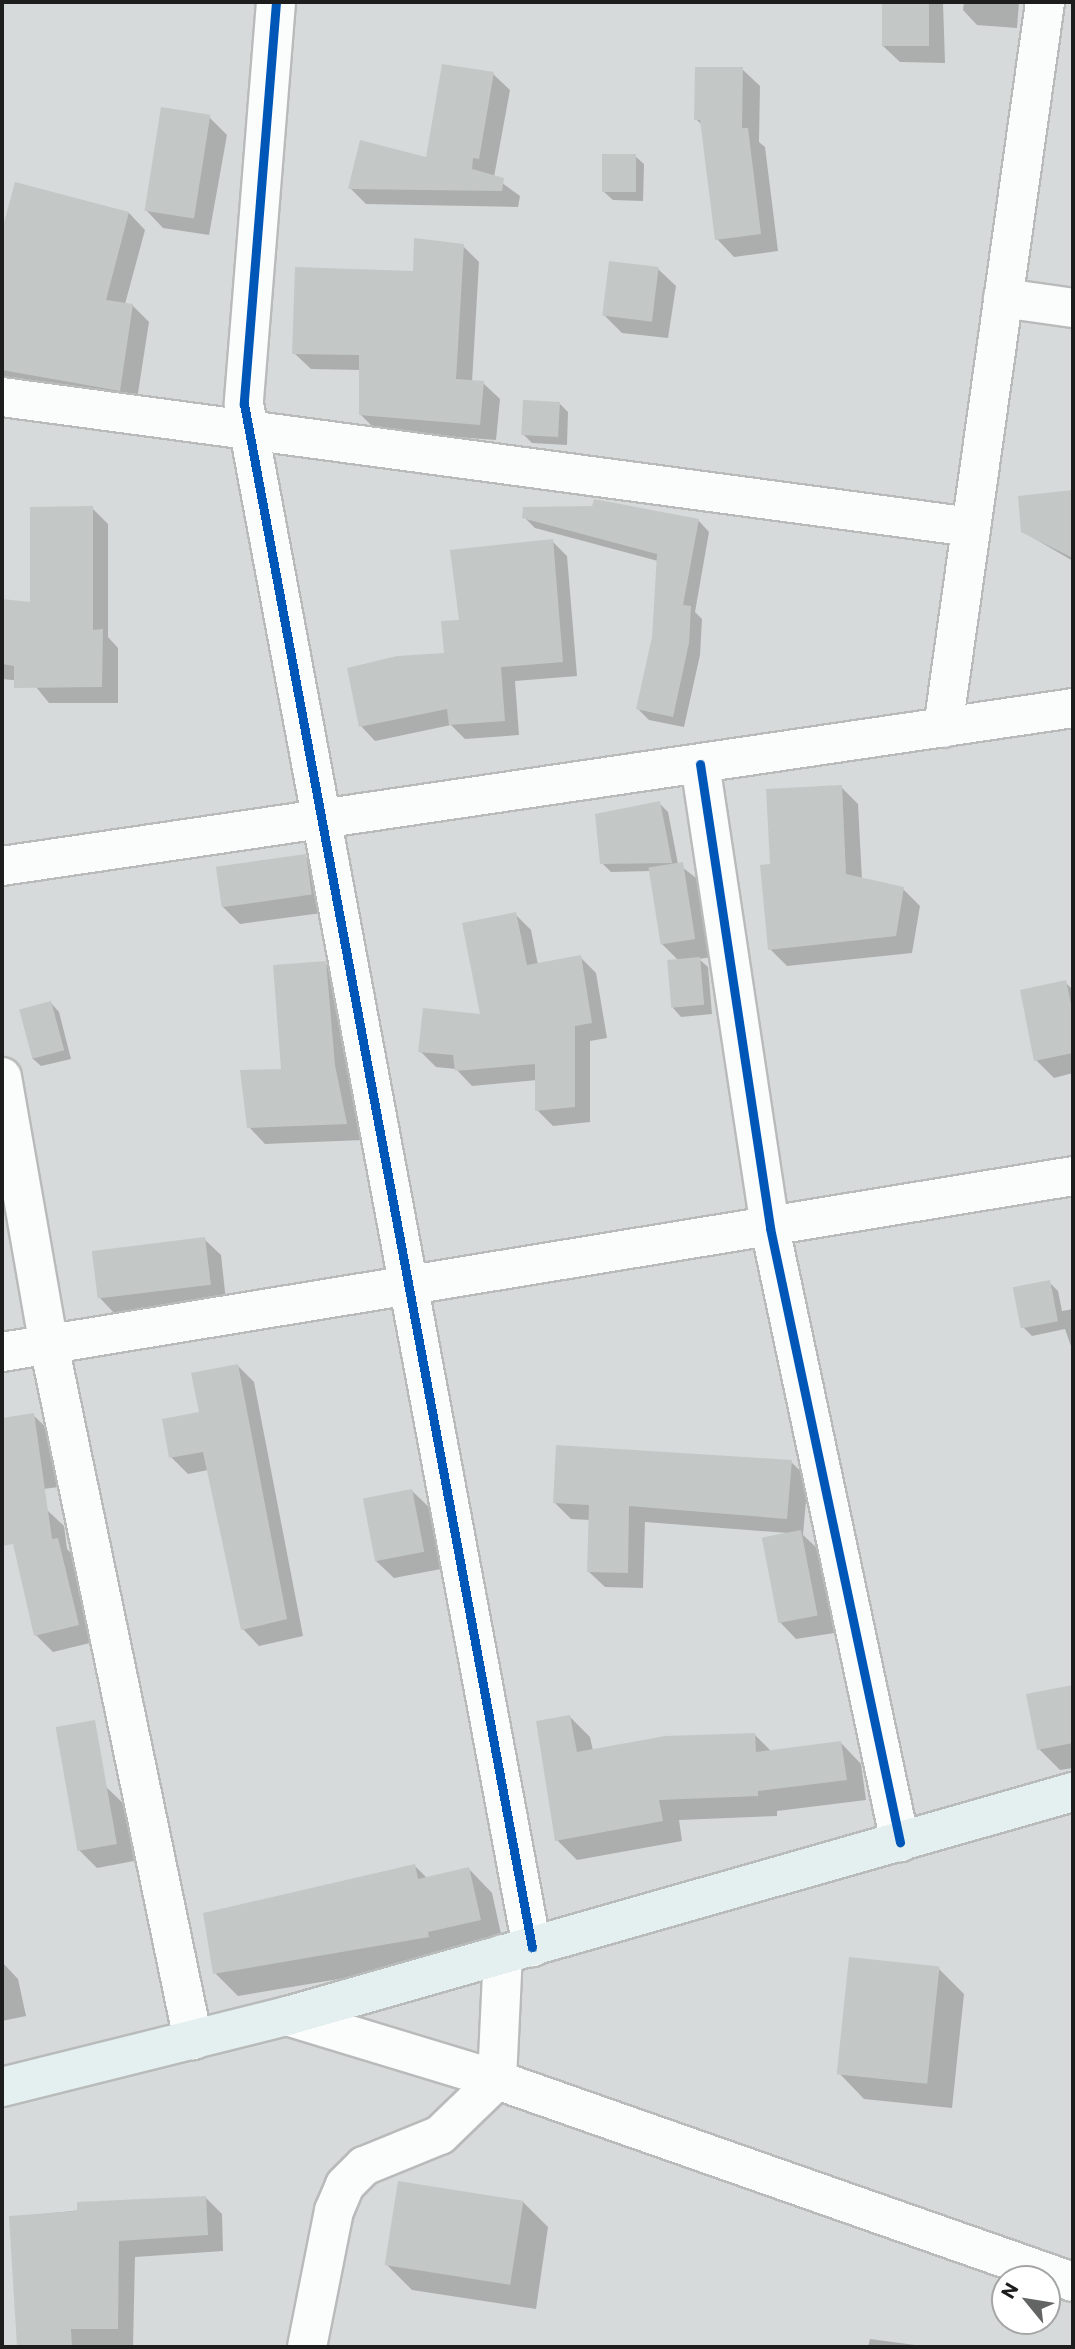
<!DOCTYPE html>
<style>
body{margin:0}
#map{position:relative;width:1075px;height:2349px;overflow:hidden;background:#e6ebeb;font-family:Commissioner,sans-serif}
div>[style]{position:absolute}
.residential>*{inset:0;background:#d7dada}
.shadow>*{inset:0;background:#0003}
.building>*{inset:0;background:#c3c8c7;transform-origin:0 0}
.roads{filter:drop-shadow(2px 0 #b9bbbb) drop-shadow(-2px 0 #b9bbbb) drop-shadow(0 2px #b9bbbb) drop-shadow(0 -2px #b9bbbb)}
.street>*{height:38px;margin:-19px;padding:0 19px;transform-origin:19px;border-radius:19px;background:#fbfcfc}
.primary>*{height:38px;margin:-19px;padding:0 19px;transform-origin:19px;border-radius:19px;background:#e3f0ef}
.cycleway>*{height:9px;margin:-4.5px;padding:0 4.5px;transform-origin:4.5px;border-radius:4.5px;background:#0057b8}
span{translate:-50% -50%;white-space:nowrap;text-align:center;line-height:1.15;-webkit-text-stroke:5px #fff;paint-order:stroke}
.frame{position:absolute;inset:0;border:4px solid #1d1d1d;pointer-events:none}
.north{position:absolute;left:991px;top:2265px;width:70px;height:70px;box-sizing:border-box;background:#fff;border:2px solid #a5a5a5;border-radius:50%;rotate:300deg;font-size:19px;font-weight:700;line-height:28px;text-align:center;color:#1d1d1d}
.north::after{content:'';display:block;margin:auto;width:24px;height:32px;background:#636565;clip-path:polygon(50% 0,100% 100%,50% 72%,0 100%)}
</style>
<div id="map">
<div class="residential">
<i style="clip-path:polygon(evenodd,2px 2px,1073px 2px,1073px 2347px,2px 2347px,2px 2px,1005px 2279px,1047px 2279px,1047px 2321px,1005px 2321px,1005px 2279px)"></i>
</div>
<div class="shadow">
<i style="clip-path:polygon(884px 2px,943px 2px,945px 63px,900px 62px,883px 46px)"></i>
<i style="clip-path:polygon(964px 2px,1019px 2px,1017px 28px,977px 25px,963px 10px)"></i>
<i style="clip-path:polygon(742px 69px,760px 86px,759px 142px,765px 147px,778px 251px,734px 257px,717px 239px,702px 125px,696px 119px)"></i>
<i style="clip-path:polygon(493px 74px,510px 90px,494px 177px,520px 196px,518px 207px,366px 204px,350px 188px,427px 159px)"></i>
<i style="clip-path:polygon(209px 117px,227px 135px,209px 235px,163px 228px,146px 210px)"></i>
<i style="clip-path:polygon(635px 156px,644px 164px,643px 201px,613px 200px,604px 192px)"></i>
<i style="clip-path:polygon(16px 184px,129px 213px,145px 230px,125px 304px,132px 305px,149px 322px,136px 406px,2px 383px,2px 247px)"></i>
<i style="clip-path:polygon(463px 246px,479px 262px,472px 382px,483px 383px,500px 399px,496px 440px,377px 431px,361px 415px,361px 370px,311px 369px,294px 353px,414px 272px)"></i>
<i style="clip-path:polygon(658px 269px,676px 286px,668px 338px,622px 333px,604px 315px)"></i>
<i style="clip-path:polygon(560px 404px,568px 412px,567px 445px,532px 443px,523px 434px)"></i>
<i style="clip-path:polygon(1060px 498px,1073px 499px,1073px 561px,1023px 532px)"></i>
<i style="clip-path:polygon(92px 508px,108px 524px,108px 637px,118px 648px,118px 703px,49px 703px,32px 682px,2px 679px,2px 608px,11px 617px,31px 679px)"></i>
<i style="clip-path:polygon(524px 517px,698px 520px,709px 532px,695px 612px,702px 619px,700px 655px,684px 727px,649px 720px,638px 709px,654px 637px,658px 561px,535px 528px)"></i>
<i style="clip-path:polygon(552px 541px,567px 556px,577px 676px,515px 681px,519px 735px,465px 739px,451px 725px,375px 741px,361px 726px,445px 654px,461px 621px)"></i>
<i style="clip-path:polygon(841px 787px,858px 804px,862px 880px,903px 889px,920px 906px,912px 953px,787px 966px,770px 949px,772px 865px)"></i>
<i style="clip-path:polygon(659px 803px,668px 812px,678px 864px,700px 881px,711px 957px,699px 959px,708px 967px,712px 1014px,681px 1017px,673px 1008px,679px 961px,662px 944px,651px 871px,611px 872px,602px 863px)"></i>
<i style="clip-path:polygon(305px 856px,323px 874px,329px 912px,240px 924px,222px 906px)"></i>
<i style="clip-path:polygon(515px 914px,531px 930px,538px 965px,580px 957px,596px 973px,607px 1038px,590px 1041px,590px 1122px,553px 1126px,537px 1110px,537px 1080px,472px 1086px,456px 1069px,436px 1067px,420px 1051px,482px 1016px)"></i>
<i style="clip-path:polygon(325px 963px,342px 979px,363px 1140px,265px 1144px,249px 1127px,282px 1071px)"></i>
<i style="clip-path:polygon(1065px 982px,1073px 990px,1073px 1073px,1054px 1078px,1036px 1060px)"></i>
<i style="clip-path:polygon(51px 1003px,59px 1012px,71px 1059px,41px 1066px,32px 1058px)"></i>
<i style="clip-path:polygon(204px 1239px,221px 1255px,226px 1301px,115px 1314px,99px 1297px)"></i>
<i style="clip-path:polygon(1049px 1282px,1058px 1291px,1062px 1311px,1073px 1309px,1073px 1352px,1065px 1329px,1032px 1336px,1023px 1327px)"></i>
<i style="clip-path:polygon(238px 1366px,254px 1382px,303px 1636px,259px 1646px,243px 1629px,208px 1470px,188px 1474px,171px 1457px)"></i>
<i style="clip-path:polygon(33px 1415px,51px 1432px,59px 1487px,11px 1493px,2px 1484px,2px 1420px)"></i>
<i style="clip-path:polygon(791px 1462px,808px 1478px,803px 1535px,818px 1549px,834px 1633px,796px 1639px,779px 1621px,788px 1533px,645px 1522px,643px 1588px,605px 1587px,588px 1571px,590px 1520px,571px 1519px,555px 1503px)"></i>
<i style="clip-path:polygon(412px 1491px,430px 1508px,441px 1569px,394px 1578px,376px 1561px)"></i>
<i style="clip-path:polygon(47px 1510px,64px 1526px,67px 1549px,75px 1557px,94px 1642px,53px 1652px,36px 1635px)"></i>
<i style="clip-path:polygon(1073px 1686px,1073px 1768px,1060px 1770px,1039px 1749px,1028px 1695px)"></i>
<i style="clip-path:polygon(570px 1717px,590px 1737px,593px 1751px,755px 1735px,772px 1752px,841px 1743px,861px 1764px,866px 1800px,777px 1811px,777px 1816px,679px 1820px,682px 1841px,577px 1860px,557px 1840px)"></i>
<i style="clip-path:polygon(106px 1787px,124px 1804px,134px 1861px,97px 1868px,79px 1850px)"></i>
<i style="clip-path:polygon(415px 1866px,427px 1878px,469px 1869px,492px 1893px,503px 1943px,452px 1960px,238px 1996px,215px 1973px)"></i>
<i style="clip-path:polygon(2px 1962px,18px 1979px,26px 2016px,2px 2021px)"></i>
<i style="clip-path:polygon(938px 1968px,964px 1994px,952px 2108px,864px 2099px,839px 2073px)"></i>
<i style="clip-path:polygon(206px 2198px,222px 2214px,223px 2251px,135px 2257px,133px 2347px,19px 2347px,11px 2217px)"></i>
<i style="clip-path:polygon(523px 2202px,548px 2227px,536px 2309px,412px 2290px,387px 2265px)"></i>
<i style="clip-path:polygon(870px 2339px,915px 2345px,917px 2347px,868px 2347px)"></i>
</div>
<div class="building">
<i style="left:882px;top:2px;width:47px;height:44px"></i>
<i style="clip-path:polygon(442px 64px,494px 72px,479px 159px,473px 158px,472px 169px,504px 178px,502px 191px,348px 189px,360px 140px,426px 157px)"></i>
<i style="clip-path:polygon(695px 67px,743px 67px,742px 128px,748px 128px,761px 234px,715px 240px,700px 120px,694px 120px)"></i>
<i style="left:161px;top:107px;width:50px;height:105px;rotate:9deg"></i>
<i style="left:602px;top:154px;width:34px;height:38px"></i>
<i style="clip-path:polygon(15px 182px,129px 212px,106px 300px,133px 304px,120px 391px,2px 370px,2px 230px)"></i>
<i style="clip-path:polygon(414px 238px,464px 244px,456px 379px,484px 381px,480px 425px,359px 415px,359px 355px,292px 354px,295px 267px,413px 271px)"></i>
<i style="left:609px;top:261px;width:50px;height:55px;rotate:7deg"></i>
<i style="left:523px;top:400px;width:37px;height:35px;rotate:3deg"></i>
<i style="clip-path:polygon(1073px 490px,1073px 558px,1021px 532px,1018px 496px)"></i>
<i style="clip-path:polygon(594px 499px,699px 519px,683px 605px,691px 606px,689px 643px,673px 717px,636px 709px,652px 637px,657px 554px,522px 518px,523px 507px,592px 506px)"></i>
<i style="clip-path:polygon(93px 506px,93px 630px,103px 629px,102px 687px,14px 688px,14px 666px,2px 664px,2px 599px,30px 602px,30px 507px)"></i>
<i style="clip-path:polygon(553px 539px,563px 662px,501px 667px,505px 721px,449px 725px,447px 709px,359px 727px,347px 668px,397px 656px,444px 653px,441px 621px,459px 620px,450px 550px)"></i>
<i style="clip-path:polygon(842px 785px,846px 874px,904px 887px,896px 936px,768px 950px,760px 865px,770px 864px,766px 789px)"></i>
<i style="clip-path:polygon(660px 801px,672px 863px,600px 864px,595px 814px)"></i>
<i style="left:306px;top:854px;width:41px;height:91px;rotate:82deg"></i>
<i style="left:683px;top:862px;width:78px;height:35px;rotate:81deg"></i>
<i style="clip-path:polygon(516px 912px,527px 965px,581px 955px,592px 1023px,575px 1026px,575px 1107px,535px 1111px,535px 1064px,455px 1071px,453px 1055px,418px 1052px,423px 1008px,480px 1014px,462px 923px)"></i>
<i style="left:700px;top:957px;width:48px;height:33px;rotate:85deg"></i>
<i style="clip-path:polygon(326px 961px,335px 1065px,347px 1124px,247px 1128px,240px 1070px,281px 1069px,273px 965px)"></i>
<i style="clip-path:polygon(1066px 980px,1073px 1014px,1073px 1053px,1034px 1061px,1020px 990px)"></i>
<i style="left:51px;top:1001px;width:51px;height:33px;rotate:75deg"></i>
<i style="left:205px;top:1237px;width:48px;height:114px;rotate:83deg"></i>
<i style="left:1050px;top:1280px;width:42px;height:38px;rotate:79deg"></i>
<i style="clip-path:polygon(238px 1364px,287px 1619px,241px 1630px,203px 1452px,169px 1458px,162px 1419px,199px 1412px,191px 1373px)"></i>
<i style="clip-path:polygon(34px 1413px,52px 1539px,58px 1538px,79px 1625px,34px 1636px,13px 1544px,2px 1546px,2px 1418px)"></i>
<i style="clip-path:polygon(556px 1445px,792px 1460px,787px 1519px,629px 1506px,628px 1573px,587px 1572px,589px 1505px,553px 1503px)"></i>
<i style="left:412px;top:1489px;width:64px;height:50px;rotate:79deg"></i>
<i style="left:801px;top:1530px;width:87px;height:40px;rotate:79deg"></i>
<i style="clip-path:polygon(1073px 1685px,1073px 1743px,1037px 1750px,1026px 1694px)"></i>
<i style="clip-path:polygon(570px 1715px,577px 1752px,665px 1736px,755px 1733px,756px 1752px,841px 1741px,847px 1780px,758px 1791px,758px 1796px,659px 1800px,663px 1821px,555px 1841px,536px 1721px)"></i>
<i style="left:95px;top:1720px;width:126px;height:40px;rotate:80deg"></i>
<i style="clip-path:polygon(415px 1864px,418px 1879px,469px 1867px,481px 1920px,428px 1932px,429px 1937px,213px 1974px,203px 1913px)"></i>
<i style="left:849px;top:1957px;width:91px;height:118px;rotate:6deg"></i>
<i style="left:398px;top:2181px;width:127px;height:85px;rotate:9deg"></i>
<i style="clip-path:polygon(206px 2196px,208px 2235px,119px 2241px,118px 2329px,71px 2329px,72px 2347px,17px 2347px,9px 2216px,77px 2211px,77px 2202px)"></i>
</div>
<div class="roads">
<div class="street">
<i style="left:276px;top:2px;width:403px;rotate:94.6deg"></i>
<i style="left:244px;top:404px;width:1570px;rotate:79.43deg"></i>
<i style="left:1003px;top:298px;width:71px;rotate:8.1deg"></i>
<i style="left:2px;top:397px;width:978px;rotate:7.64deg"></i>
<i style="left:943px;top:728px;width:733px;rotate:-82deg"></i>
<i style="left:700px;top:764px;width:469px;rotate:81.4deg"></i>
<i style="left:770px;top:1228px;width:628px;rotate:78.05deg"></i>
<i style="left:2px;top:866px;width:1083px;rotate:-8.39deg"></i>
<i style="left:2px;top:1077px;width:272px;rotate:80.1deg"></i>
<i style="left:49px;top:1345px;width:710px;rotate:78.29deg"></i>
<i style="left:2px;top:1352px;width:1085px;rotate:-9.33deg"></i>
<i style="left:287px;top:2016px;width:220px;rotate:16.9deg"></i>
<i style="left:497px;top:2080px;width:610px;rotate:19.33deg"></i>
<i style="left:307px;top:2347px;width:139px;rotate:-78.8deg"></i>
<i style="left:334px;top:2211px;width:28px;rotate:-67deg"></i>
<i style="left:345px;top:2185px;width:27px;rotate:-45deg"></i>
<i style="left:364px;top:2166px;width:82px;rotate:-22.2deg"></i>
<i style="left:440px;top:2135px;width:79px;rotate:-44deg"></i>
<i style="left:497px;top:2080px;width:126px;rotate:-87.3deg"></i>
</div>
<div class="primary">
<i style="left:2px;top:2087px;width:294px;rotate:-14deg"></i>
<i style="left:287px;top:2016px;width:817px;rotate:-15.91deg"></i>
</div>
</div>
<div class="cycleway">
<i style="left:276px;top:2px;width:403px;rotate:94.6deg"></i>
<i style="left:244px;top:404px;width:1570px;rotate:79.43deg"></i>
<i style="left:700px;top:764px;width:469px;rotate:81.4deg"></i>
<i style="left:770px;top:1228px;width:628px;rotate:78.05deg"></i>
</div>
<div class="frame"></div>
<div class="north">N</div>
</div>
